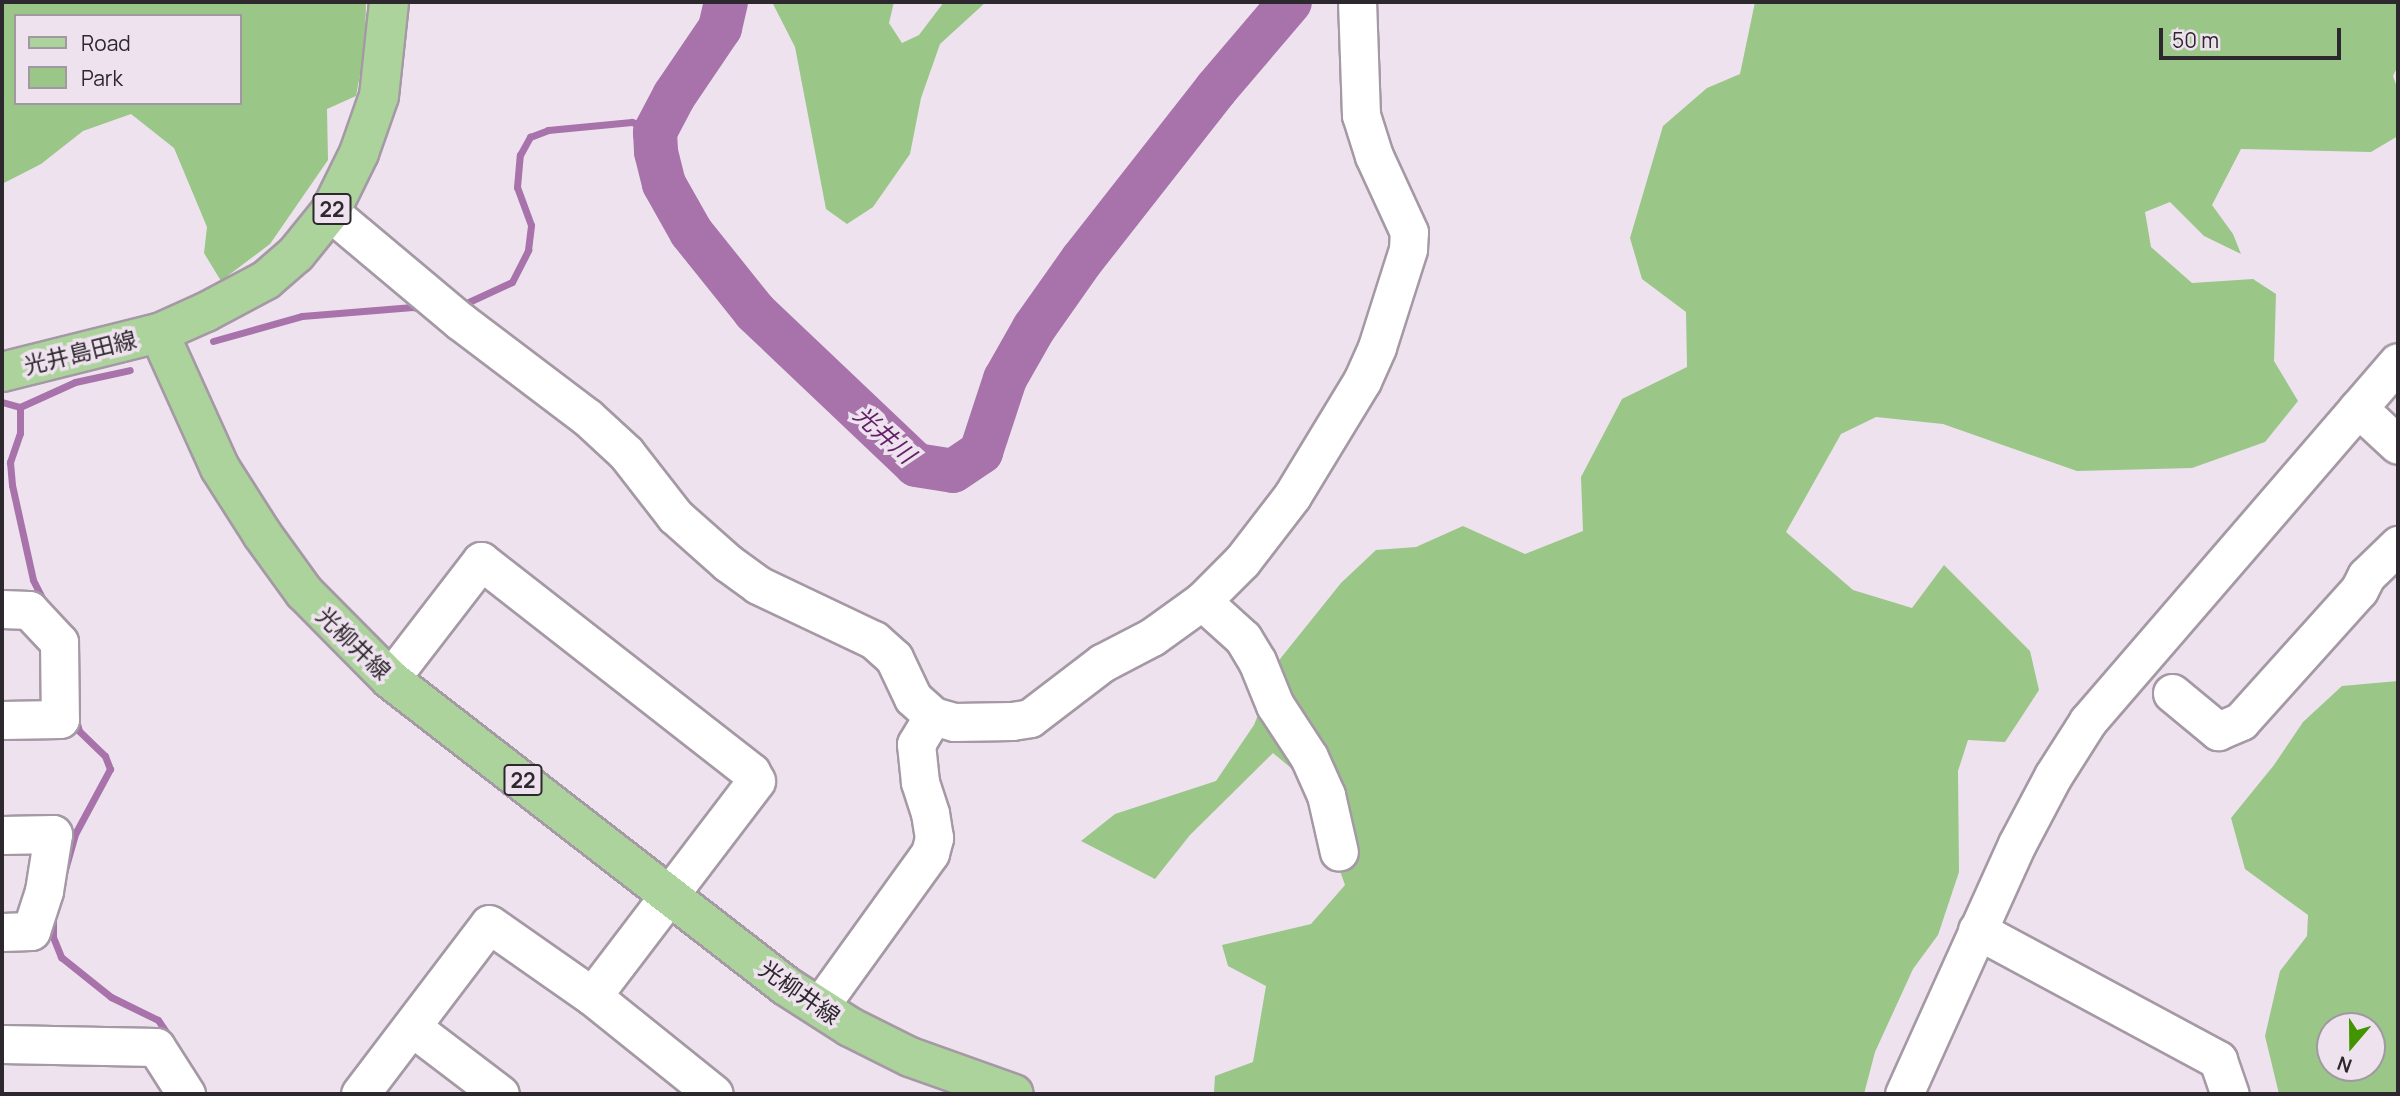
<!DOCTYPE html>
<meta charset="utf-8">
<style>
body{margin:0}
#map{position:relative;width:2400px;height:1096px;overflow:hidden;background:#eee2ef;font-family:Manrope,"Noto Sans JP",sans-serif}
div>[style]{position:absolute}
.green>*{inset:0;background:#9ac687}
.stream>*{height:7px;margin:-3.5px;padding:0 3.5px;transform-origin:3.5px;border-radius:3.5px;background:#a872ab}
.river>*{height:44px;margin:-22px;padding:0 22px;transform-origin:22px;border-radius:22px;background:#a872ab}
.roads{filter:drop-shadow(2px 0 #a499a4) drop-shadow(-2px 0 #a499a4) drop-shadow(0 2px #a499a4) drop-shadow(0 -2px #a499a4)}
.minor>*{height:37px;margin:-18.5px;padding:0 18.5px;transform-origin:18.5px;border-radius:18.5px;background:#fff}
.major>*{height:38px;margin:-19px;padding:0 19px;transform-origin:19px;border-radius:19px;background:#acd39b}
span{translate:-50% -50%;white-space:nowrap;text-align:center;line-height:1.15;-webkit-text-stroke:7px #eee2ef;paint-order:stroke}
.shield-label span{padding:2px 5px;background:#eee2ef;border:2px solid;border-radius:5px;-webkit-text-stroke-width:0}
.shield-label{font-size:21px;color:#2d282d;font-weight:700}
.street-label{font-size:23px;color:#2d282d}
.water-label{font-size:24px;color:#611f66;font-style:italic}
.frame{position:absolute;inset:0;border:4px solid #2d282d;pointer-events:none}
.legend{position:absolute;left:14px;top:14px;width:228px;height:91px;box-sizing:border-box;background:#eee2ef;border:2px solid #a198a1;margin:0;padding:9px 12px;list-style:none;font-size:21px;color:#2d282d}
.legend li{display:flex;align-items:center;gap:14px;height:35px}
.legend b{width:35px;border:2px solid #a198a1}
.north{position:absolute;left:2316px;top:1012px;width:70px;height:70px;box-sizing:border-box;background:#eee2ef;border:2px solid #a198a1;border-radius:50%;rotate:200deg;font-size:19px;font-weight:700;line-height:28px;text-align:center;color:#2d282d}
.north::after{content:'';display:block;margin:auto;width:24px;height:32px;background:#429500;clip-path:polygon(50% 0,100% 100%,50% 72%,0 100%)}
.scale{position:absolute;left:2159px;top:28px;width:182px;height:32px;box-sizing:border-box;border:4px solid #2d282d;border-top:0;padding-left:9px;font-size:21px;line-height:24px;white-space:nowrap;color:#2d282d;-webkit-text-stroke:5px #eee2ef;paint-order:stroke}
</style>
<div id="map">
<div class="green">
<i style="clip-path:polygon(evenodd,2px 2px,366px 2px,365px 48px,356px 96px,327px 109px,328px 160px,270px 244px,221px 281px,204px 253px,207px 227px,174px 148px,131px 114px,83px 131px,41px 164px,2px 184px,2px 2px,16px 16px,240px 16px,240px 103px,16px 103px,16px 16px)"></i>
<i style="clip-path:polygon(772px 2px,894px 2px,889px 23px,902px 43px,919px 35px,944px 2px,986px 2px,940px 44px,921px 98px,910px 154px,873px 207px,847px 224px,826px 209px,795px 47px)"></i>
<i style="clip-path:polygon(1755px 2px,2398px 2px,2398px 66px,2393px 76px,2398px 90px,2398px 136px,2371px 152px,2241px 149px,2212px 205px,2233px 234px,2241px 254px,2204px 236px,2170px 202px,2145px 212px,2151px 247px,2192px 283px,2253px 279px,2276px 294px,2274px 361px,2298px 401px,2265px 442px,2192px 468px,2077px 471px,1943px 424px,1876px 417px,1841px 434px,1786px 532px,1853px 590px,1912px 608px,1944px 565px,2030px 651px,2039px 690px,2005px 742px,1968px 740px,1958px 771px,1959px 872px,1938px 935px,1913px 969px,1875px 1052px,1864px 1094px,1223px 1094px,1214px 1092px,1215px 1076px,1253px 1062px,1266px 986px,1228px 966px,1222px 945px,1311px 924px,1345px 885px,1309px 783px,1273px 753px,1190px 835px,1155px 879px,1081px 841px,1115px 814px,1216px 781px,1254px 725px,1280px 659px,1341px 583px,1376px 550px,1416px 547px,1463px 526px,1525px 554px,1583px 531px,1581px 477px,1622px 399px,1687px 367px,1686px 312px,1642px 279px,1630px 238px,1663px 126px,1707px 88px,1740px 74px)"></i>
<i style="clip-path:polygon(evenodd,2398px 681px,2398px 1094px,2279px 1094px,2265px 1036px,2280px 971px,2307px 936px,2308px 915px,2245px 869px,2231px 818px,2274px 765px,2303px 722px,2342px 686px,2398px 681px,2330px 1026px,2372px 1026px,2372px 1068px,2330px 1068px,2330px 1026px)"></i>
</div>
<div class="stream">
<i style="left:460px;top:306px;width:57px;rotate:-24.8deg"></i>
<i style="left:512px;top:282px;width:36px;rotate:-63deg"></i>
<i style="left:528px;top:250px;width:25px;rotate:-83deg"></i>
<i style="left:531px;top:225px;width:40px;rotate:-110.2deg"></i>
<i style="left:517px;top:187px;width:32px;rotate:-85deg"></i>
<i style="left:520px;top:155px;width:21px;rotate:-61deg"></i>
<i style="left:530px;top:137px;width:19px;rotate:-21deg"></i>
<i style="left:548px;top:130px;width:84px;rotate:-5.4deg"></i>
<i style="left:632px;top:122px;width:25px;rotate:23deg"></i>
<i style="left:213px;top:341px;width:92px;rotate:-15.7deg"></i>
<i style="left:302px;top:316px;width:111px;rotate:-4.6deg"></i>
<i style="left:413px;top:307px;width:9px;rotate:13deg"></i>
<i style="left:2px;top:402px;width:19px;rotate:16deg"></i>
<i style="left:20px;top:407px;width:60px;rotate:-24.4deg"></i>
<i style="left:75px;top:382px;width:56px;rotate:-12.3deg"></i>
<i style="left:20px;top:407px;width:26px;rotate:90deg"></i>
<i style="left:20px;top:433px;width:31px;rotate:109deg"></i>
<i style="left:10px;top:462px;width:23px;rotate:85deg"></i>
<i style="left:12px;top:485px;width:97px;rotate:77.5deg"></i>
<i style="left:33px;top:580px;width:27px;rotate:63deg"></i>
<i style="left:64px;top:873px;width:41px;rotate:-74.2deg"></i>
<i style="left:75px;top:834px;width:74px;rotate:-61.7deg"></i>
<i style="left:110px;top:769px;width:14px;rotate:-111deg"></i>
<i style="left:105px;top:756px;width:36px;rotate:-136deg"></i>
<i style="left:79px;top:731px;width:16px;rotate:-104deg"></i>
<i style="left:53px;top:915px;width:22px;rotate:90deg"></i>
<i style="left:53px;top:937px;width:22px;rotate:68deg"></i>
<i style="left:61px;top:957px;width:64px;rotate:38.7deg"></i>
<i style="left:111px;top:997px;width:52px;rotate:26.1deg"></i>
<i style="left:158px;top:1020px;width:22px;rotate:56deg"></i>
</div>
<div class="river">
<i style="left:726px;top:2px;width:27px;rotate:103deg"></i>
<i style="left:720px;top:28px;width:82px;rotate:124.1deg"></i>
<i style="left:674px;top:96px;width:41px;rotate:117.8deg"></i>
<i style="left:655px;top:132px;width:20px;rotate:87deg"></i>
<i style="left:656px;top:152px;width:33px;rotate:76deg"></i>
<i style="left:664px;top:184px;width:55px;rotate:60.6deg"></i>
<i style="left:691px;top:232px;width:102px;rotate:51.3deg"></i>
<i style="left:755px;top:312px;width:222px;rotate:43.5deg"></i>
<i style="left:916px;top:465px;width:37px;rotate:9deg"></i>
<i style="left:953px;top:471px;width:34px;rotate:-34deg"></i>
<i style="left:981px;top:452px;width:77px;rotate:-71.8deg"></i>
<i style="left:1005px;top:379px;width:59px;rotate:-60.4deg"></i>
<i style="left:1034px;top:328px;width:83px;rotate:-54.8deg"></i>
<i style="left:1082px;top:260px;width:217px;rotate:-51.9deg"></i>
<i style="left:1216px;top:89px;width:114px;rotate:-49.6deg"></i>
</div>
<div class="roads">
<div class="minor">
<i style="left:330px;top:212px;width:170px;rotate:40deg"></i>
<i style="left:460px;top:321px;width:159px;rotate:37.1deg"></i>
<i style="left:587px;top:417px;width:53px;rotate:42.7deg"></i>
<i style="left:626px;top:453px;width:80px;rotate:52.1deg"></i>
<i style="left:675px;top:516px;width:71px;rotate:41.6deg"></i>
<i style="left:728px;top:563px;width:37px;rotate:36deg"></i>
<i style="left:758px;top:585px;width:128px;rotate:25.4deg"></i>
<i style="left:874px;top:640px;width:27px;rotate:42deg"></i>
<i style="left:894px;top:658px;width:44px;rotate:64.6deg"></i>
<i style="left:913px;top:698px;width:27px;rotate:42deg"></i>
<i style="left:933px;top:716px;width:22px;rotate:16deg"></i>
<i style="left:954px;top:722px;width:58px;rotate:-1deg"></i>
<i style="left:1012px;top:721px;width:18px;rotate:-9deg"></i>
<i style="left:1030px;top:718px;width:91px;rotate:-37.4deg"></i>
<i style="left:1102px;top:663px;width:56px;rotate:-27.5deg"></i>
<i style="left:1152px;top:637px;width:62px;rotate:-35.8deg"></i>
<i style="left:1202px;top:601px;width:57px;rotate:-45deg"></i>
<i style="left:1242px;top:561px;width:82px;rotate:-52.4deg"></i>
<i style="left:1292px;top:496px;width:135px;rotate:-58.7deg"></i>
<i style="left:1362px;top:381px;width:37px;rotate:-66deg"></i>
<i style="left:1377px;top:347px;width:103px;rotate:-72.4deg"></i>
<i style="left:1408px;top:249px;width:17px;rotate:-87deg"></i>
<i style="left:1409px;top:232px;width:84px;rotate:-114.7deg"></i>
<i style="left:1374px;top:156px;width:43px;rotate:-107.6deg"></i>
<i style="left:1361px;top:115px;width:113px;rotate:-92deg"></i>
<i style="left:2358px;top:408px;width:54px;rotate:42.8deg"></i>
<i style="left:1202px;top:601px;width:55px;rotate:42.1deg"></i>
<i style="left:1243px;top:638px;width:27px;rotate:59deg"></i>
<i style="left:1257px;top:661px;width:48px;rotate:67.8deg"></i>
<i style="left:1275px;top:705px;width:62px;rotate:56.8deg"></i>
<i style="left:1309px;top:757px;width:42px;rotate:65.9deg"></i>
<i style="left:1326px;top:795px;width:58px;rotate:77.2deg"></i>
<i style="left:2px;top:609px;width:27px;rotate:2deg"></i>
<i style="left:29px;top:610px;width:44px;rotate:46.8deg"></i>
<i style="left:59px;top:642px;width:77px;rotate:89.3deg"></i>
<i style="left:60px;top:719px;width:58px;rotate:179deg"></i>
<i style="left:390px;top:679px;width:149px;rotate:-52.4deg"></i>
<i style="left:481px;top:561px;width:343px;rotate:38deg"></i>
<i style="left:751px;top:772px;width:10px;rotate:61deg"></i>
<i style="left:756px;top:781px;width:270px;rotate:127.3deg"></i>
<i style="left:2172px;top:693px;width:60px;rotate:39.6deg"></i>
<i style="left:2218px;top:731px;width:25px;rotate:-23deg"></i>
<i style="left:2241px;top:721px;width:176px;rotate:-48deg"></i>
<i style="left:2359px;top:590px;width:16px;rotate:-63deg"></i>
<i style="left:2366px;top:576px;width:45px;rotate:-44.1deg"></i>
<i style="left:2px;top:835px;width:51px;rotate:-1.1deg"></i>
<i style="left:53px;top:834px;width:58px;rotate:99deg"></i>
<i style="left:44px;top:891px;width:42px;rotate:108deg"></i>
<i style="left:31px;top:931px;width:29px;rotate:178deg"></i>
<i style="left:1977px;top:930px;width:274px;rotate:28.3deg"></i>
<i style="left:2218px;top:1060px;width:36px;rotate:71deg"></i>
<i style="left:819px;top:1007px;width:190px;rotate:-54.2deg"></i>
<i style="left:930px;top:853px;width:16px;rotate:-75deg"></i>
<i style="left:934px;top:838px;width:25px;rotate:-99deg"></i>
<i style="left:930px;top:813px;width:33px;rotate:-108deg"></i>
<i style="left:920px;top:782px;width:38px;rotate:-96deg"></i>
<i style="left:916px;top:744px;width:33px;rotate:-59deg"></i>
<i style="left:413px;top:1028px;width:109px;rotate:37.2deg"></i>
<i style="left:2px;top:1044px;width:154px;rotate:1.1deg"></i>
<i style="left:156px;top:1047px;width:56px;rotate:57.4deg"></i>
<i style="left:360px;top:1094px;width:213px;rotate:-52.8deg"></i>
<i style="left:489px;top:924px;width:126px;rotate:35deg"></i>
<i style="left:592px;top:996px;width:156px;rotate:38.8deg"></i>
<i style="left:1904px;top:1094px;width:274px;rotate:-65.7deg"></i>
<i style="left:2017px;top:844px;width:77px;rotate:-62.1deg"></i>
<i style="left:2053px;top:776px;width:65px;rotate:-57.5deg"></i>
<i style="left:2088px;top:721px;width:474px;rotate:-49.2deg"></i>
</div>
<div class="major">
<i style="left:159px;top:333px;width:148px;rotate:65.7deg"></i>
<i style="left:220px;top:468px;width:78px;rotate:57.5deg"></i>
<i style="left:262px;top:534px;width:72px;rotate:54.1deg"></i>
<i style="left:304px;top:592px;width:122px;rotate:45.3deg"></i>
<i style="left:390px;top:679px;width:501px;rotate:37.78deg"></i>
<i style="left:786px;top:986px;width:76px;rotate:32.6deg"></i>
<i style="left:850px;top:1027px;width:67px;rotate:26.6deg"></i>
<i style="left:910px;top:1057px;width:110px;rotate:19.6deg"></i>
<i style="left:2px;top:372px;width:162px;rotate:-14deg"></i>
<i style="left:159px;top:333px;width:51px;rotate:-24.1deg"></i>
<i style="left:206px;top:312px;width:68px;rotate:-28.1deg"></i>
<i style="left:266px;top:280px;width:40px;rotate:-41deg"></i>
<i style="left:296px;top:254px;width:54px;rotate:-51deg"></i>
<i style="left:330px;top:212px;width:66px;rotate:-63.8deg"></i>
<i style="left:359px;top:153px;width:60px;rotate:-70.7deg"></i>
<i style="left:379px;top:96px;width:95px;rotate:-83.9deg"></i>
</div>
</div>
<div class="shield-label">
<span style="left:332px;top:209px">22</span>
<span style="left:523px;top:780px">22</span>
</div>
<div class="street-label">
<span style="left:80px;top:352px;rotate:-14deg">光井島田線</span>
<span style="left:354px;top:643px;rotate:44deg">光柳井線</span>
<span style="left:800px;top:992px;rotate:35deg">光柳井線</span>
</div>
<div class="water-label">
<span style="left:885px;top:434px;rotate:42deg">光井川</span>
</div>
<div class="frame"></div>
<ul class="legend">
<li><b style="height:9px;background:#acd39b"></b>Road</li>
<li><b style="height:19px;background:#9ac687"></b>Park</li>
</ul>
<div class="north">N</div>
<div class="scale">50 m</div>
</div>
